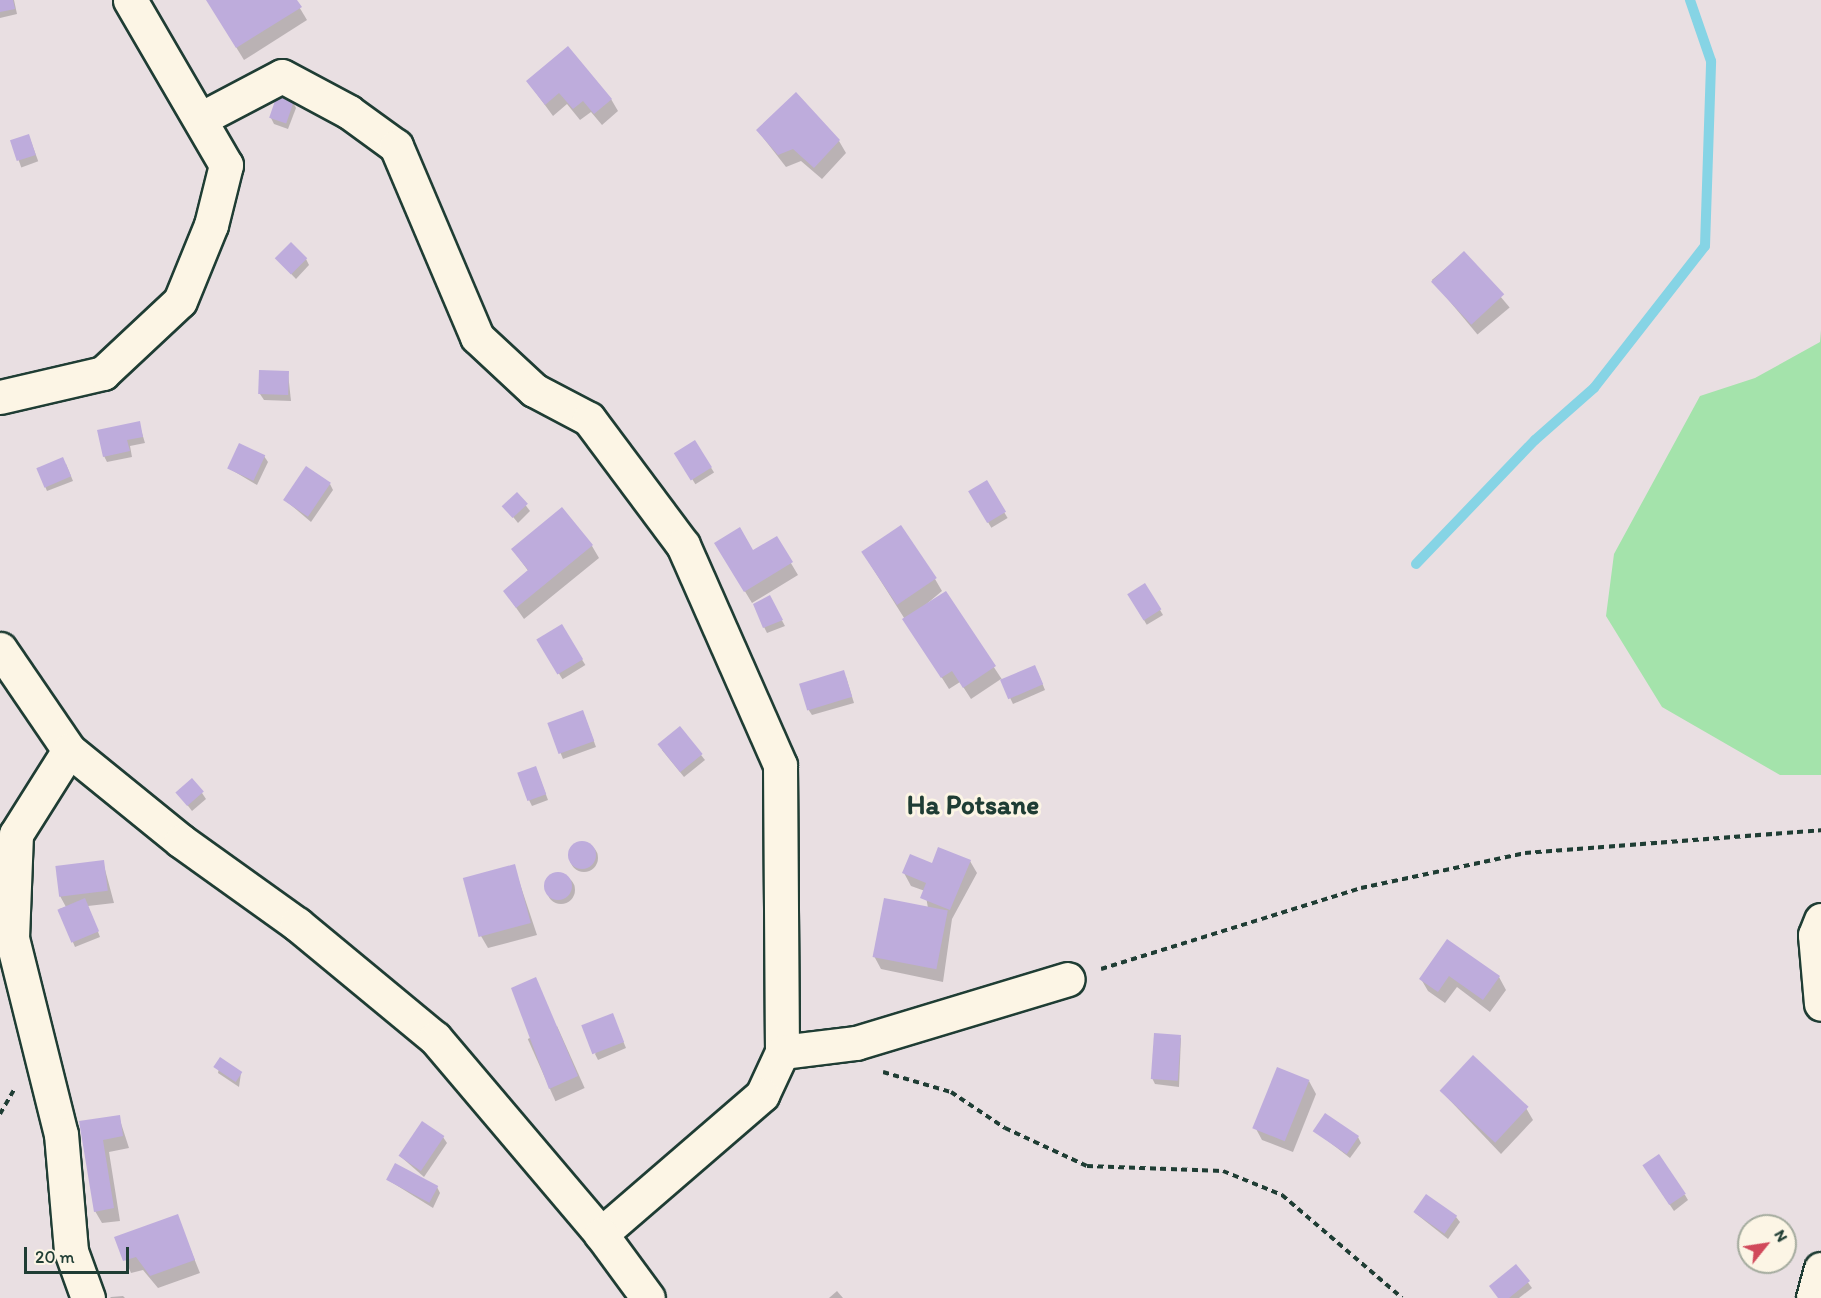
<!DOCTYPE html>
<style>
body{margin:0}
#map{position:relative;width:1821px;height:1298px;overflow:hidden;background:#e9dfe2;font-family:Itim,sans-serif}
div>[style]{position:absolute}
.green>*{inset:0;background:#a4e3ab}
.shadow>*{inset:0;background:#0003;transform-origin:0 0}
.round{border-radius:50%}
.stream>*{height:10px;margin:-5px;padding:0 5px;transform-origin:5px;border-radius:5px;background:#86d4e5}
.building>*{inset:0;background:#beacdc;transform-origin:0 0}
.path>*{height:4px;margin-top:-2px;transform-origin:0;background:repeating-linear-gradient(90deg,#1f3d34 0 6px,transparent 0 10.5px)}
.roads{filter:drop-shadow(2px 0 #1f3d34) drop-shadow(-2px 0 #1f3d34) drop-shadow(0 2px #1f3d34) drop-shadow(0 -2px #1f3d34)}
.street>*{height:33px;margin:-16.5px;padding:0 16.5px;transform-origin:16.5px;border-radius:16.5px;background:#fcf5e5}
span{translate:-50% -50%;white-space:nowrap;text-align:center;line-height:1.15;-webkit-text-stroke:6px #fcf5e5;paint-order:stroke}
.district-label{font-size:27px;color:#1f3d34;font-weight:700}
.north{position:absolute;left:1737px;top:1214px;width:60px;height:60px;box-sizing:border-box;background:#fcf5e5;border:2px solid #a4ab9e;border-radius:50%;rotate:60deg;font-size:16px;font-weight:700;line-height:24px;text-align:center;color:#1f3d34}
.north::after{content:'';display:block;margin:auto;width:21px;height:27px;background:#d1495b;clip-path:polygon(50% 0,100% 100%,50% 72%,0 100%)}
.scale{position:absolute;left:24px;top:1247px;width:105px;height:27px;box-sizing:border-box;border:3px solid #1f3d34;border-top:0;padding-left:8px;font-size:18px;line-height:21px;white-space:nowrap;color:#1f3d34;-webkit-text-stroke:4px #fcf5e5;paint-order:stroke}
</style>
<div id="map">
<div class="green">
<i style="clip-path:polygon(1821px 330px,1821px 775px,1780px 775px,1662px 707px,1606px 616px,1614px 554px,1700px 396px,1755px 378px,1820px 342px)"></i>
</div>
<div class="shadow">
<i style="clip-path:polygon(0 0,14px 0,17px 14px,0 18px)"></i>
<i style="clip-path:polygon(207px 0,295px 0,307px 20px,244px 60px)"></i>
<i style="clip-path:polygon(528px 82px,611px 99px,618px 111px,602px 125px,591px 112px,580px 120px,567px 104px,553px 116px)"></i>
<i style="clip-path:polygon(293px 102px,296px 108px,288px 129px,274px 124px,271px 118px)"></i>
<i style="clip-path:polygon(758px 131px,839px 141px,846px 153px,822px 179px,801px 161px,786px 167px)"></i>
<i style="left:29px;top:136px;width:27px;height:18px;rotate:70deg"></i>
<i style="left:1464px;top:253px;width:71px;height:42px;rotate:50deg"></i>
<i style="clip-path:polygon(277px 259px,306px 259px,309px 265px,296px 279px)"></i>
<i style="clip-path:polygon(288px 373px,291px 401px,264px 400px,260px 394px)"></i>
<i style="clip-path:polygon(139px 423px,145px 443px,130px 446px,132px 457px,107px 462px,104px 456px)"></i>
<i style="left:695px;top:442px;width:36px;height:22px;rotate:58deg"></i>
<i style="clip-path:polygon(264px 456px,268px 462px,257px 485px,230px 469px)"></i>
<i style="clip-path:polygon(66px 464px,73px 481px,47px 491px,37px 468px)"></i>
<i style="left:986px;top:482px;width:42px;height:19px;rotate:59deg"></i>
<i style="clip-path:polygon(330px 484px,333px 490px,311px 522px,285px 500px)"></i>
<i style="clip-path:polygon(517px 494px,530px 511px,518px 523px,504px 506px)"></i>
<i style="clip-path:polygon(776px 538px,798px 575px,752px 603px,723px 555px,753px 552px)"></i>
<i style="clip-path:polygon(592px 546px,599px 558px,524px 619px,505px 592px,529px 572px,513px 550px)"></i>
<i style="clip-path:polygon(870px 564px,935px 579px,942px 591px,917px 612px,945px 593px,1003px 681px,1038px 673px,1045px 690px,1013px 704px,1001px 679px,971px 699px,960px 682px,949px 689px)"></i>
<i style="left:1145px;top:585px;width:35px;height:19px;rotate:59deg"></i>
<i style="clip-path:polygon(769px 597px,785px 626px,767px 633px,764px 627px)"></i>
<i style="left:561px;top:626px;width:46px;height:27px;rotate:58deg"></i>
<i style="clip-path:polygon(846px 677px,854px 703px,812px 715px,808px 709px)"></i>
<i style="clip-path:polygon(585px 717px,596px 747px,563px 759px,549px 724px)"></i>
<i style="clip-path:polygon(662px 750px,701px 755px,705px 760px,684px 777px)"></i>
<i style="clip-path:polygon(538px 773px,548px 800px,532px 806px,529px 800px)"></i>
<i style="clip-path:polygon(178px 793px,202px 793px,206px 799px,192px 811px)"></i>
<i class="round" style="left:570px;top:844px;width:28px;height:28px"></i>
<i style="clip-path:polygon(970px 861px,977px 873px,952px 919px,943px 982px,881px 969px,874px 956px,928px 908px,925px 891px,911px 886px,904px 873px)"></i>
<i style="clip-path:polygon(103px 862px,114px 903px,88px 906px,100px 937px,75px 947px,59px 909px,66px 907px,60px 896px)"></i>
<i style="clip-path:polygon(514px 866px,537px 935px,488px 948px,481px 936px)"></i>
<i class="round" style="left:547px;top:876px;width:28px;height:28px"></i>
<i style="clip-path:polygon(1448px 941px,1499px 977px,1506px 990px,1490px 1012px,1457px 987px,1445px 1003px,1428px 991px,1421px 979px)"></i>
<i style="clip-path:polygon(615px 1021px,626px 1048px,598px 1060px,595px 1054px)"></i>
<i style="left:557px;top:1026px;width:68px;height:32px;rotate:66deg"></i>
<i style="clip-path:polygon(1181px 1037px,1179px 1087px,1155px 1084px,1152px 1078px)"></i>
<i style="clip-path:polygon(221px 1059px,241px 1073px,239px 1087px,218px 1073px)"></i>
<i style="clip-path:polygon(1309px 1081px,1316px 1094px,1293px 1152px,1262px 1140px,1255px 1127px)"></i>
<i style="clip-path:polygon(1441px 1091px,1526px 1108px,1533px 1120px,1501px 1154px)"></i>
<i style="clip-path:polygon(119px 1117px,129px 1148px,109px 1152px,120px 1221px,102px 1223px,95px 1211px,81px 1122px)"></i>
<i style="clip-path:polygon(1315px 1131px,1358px 1137px,1361px 1143px,1350px 1158px)"></i>
<i style="clip-path:polygon(443px 1137px,447px 1143px,424px 1177px,400px 1156px)"></i>
<i style="clip-path:polygon(1647px 1171px,1685px 1195px,1688px 1200px,1674px 1211px)"></i>
<i style="clip-path:polygon(388px 1180px,437px 1187px,440px 1193px,433px 1208px)"></i>
<i style="clip-path:polygon(1415px 1213px,1456px 1217px,1460px 1222px,1448px 1239px)"></i>
<i style="clip-path:polygon(177px 1216px,200px 1273px,158px 1288px,143px 1270px,131px 1273px,116px 1238px)"></i>
<i style="clip-path:polygon(1516px 1266px,1532px 1288px,1519px 1298px,1499px 1298px)"></i>
<i style="clip-path:polygon(837px 1291px,843px 1298px,829px 1298px)"></i>
<i style="clip-path:polygon(123px 1296px,125px 1298px,110px 1298px,111px 1297px)"></i>
</div>
<div class="stream">
<i style="left:1416px;top:564px;width:172px;rotate:-46.2deg"></i>
<i style="left:1535px;top:440px;width:79px;rotate:-41.4deg"></i>
<i style="left:1594px;top:388px;width:180px;rotate:-52deg"></i>
<i style="left:1705px;top:246px;width:185px;rotate:-88.1deg"></i>
<i style="left:1711px;top:61px;width:65px;rotate:-109deg"></i>
</div>
<div class="building">
<i style="clip-path:polygon(0 0,13px 0,15px 9px,0 12px)"></i>
<i style="clip-path:polygon(206px 0,297px 0,302px 7px,236px 48px)"></i>
<i style="clip-path:polygon(568px 46px,612px 99px,594px 114px,583px 101px,573px 109px,559px 93px,545px 105px,526px 81px)"></i>
<i style="clip-path:polygon(796px 92px,840px 140px,814px 168px,793px 149px,778px 155px,756px 130px)"></i>
<i style="left:277px;top:95px;width:18px;height:24px;rotate:19deg"></i>
<i style="left:29px;top:134px;width:22px;height:20px;rotate:72deg"></i>
<i style="left:291px;top:242px;width:23px;height:23px;rotate:45deg"></i>
<i style="left:1464px;top:251px;width:59px;height:45px;rotate:47deg"></i>
<i style="left:259px;top:370px;width:30px;height:24px;rotate:2deg"></i>
<i style="clip-path:polygon(140px 421px,143px 437px,127px 440px,130px 451px,103px 457px,97px 430px)"></i>
<i style="left:695px;top:440px;width:32px;height:25px;rotate:58deg"></i>
<i style="left:239px;top:443px;width:29px;height:28px;rotate:25deg"></i>
<i style="left:63px;top:457px;width:21px;height:29px;rotate:67deg"></i>
<i style="left:306px;top:466px;width:30px;height:41px;rotate:34deg"></i>
<i style="left:987px;top:480px;width:37px;height:22px;rotate:59deg"></i>
<i style="left:517px;top:492px;width:16px;height:21px;rotate:47deg"></i>
<i style="clip-path:polygon(562px 507px,593px 545px,516px 608px,503px 591px,528px 570px,511px 549px)"></i>
<i style="left:901px;top:525px;width:64px;height:48px;rotate:56deg"></i>
<i style="clip-path:polygon(740px 527px,753px 550px,777px 536px,793px 562px,744px 592px,714px 543px)"></i>
<i style="left:1145px;top:583px;width:31px;height:21px;rotate:58deg"></i>
<i style="clip-path:polygon(946px 591px,996px 666px,963px 688px,952px 671px,941px 678px,902px 619px)"></i>
<i style="clip-path:polygon(770px 595px,783px 620px,763px 628px,753px 604px)"></i>
<i style="left:562px;top:624px;width:41px;height:30px;rotate:59deg"></i>
<i style="left:1035px;top:665px;width:21px;height:38px;rotate:67deg"></i>
<i style="left:844px;top:670px;width:28px;height:47px;rotate:73deg"></i>
<i style="left:583px;top:710px;width:33px;height:38px;rotate:70deg"></i>
<i style="left:680px;top:726px;width:36px;height:29px;rotate:51deg"></i>
<i style="left:536px;top:766px;width:30px;height:20px;rotate:70deg"></i>
<i style="left:192px;top:778px;width:18px;height:22px;rotate:49deg"></i>
<i class="round" style="left:568px;top:841px;width:28px;height:28px"></i>
<i style="clip-path:polygon(938px 847px,971px 860px,950px 910px,920px 898px,926px 883px,902px 873px,910px 854px,932px 863px)"></i>
<i style="left:104px;top:860px;width:31px;height:49px;rotate:83deg"></i>
<i style="left:515px;top:864px;width:61px;height:54px;rotate:75deg"></i>
<i class="round" style="left:544px;top:872px;width:28px;height:28px"></i>
<i style="left:85px;top:898px;width:36px;height:30px;rotate:67deg"></i>
<i style="left:884px;top:898px;width:65px;height:60px;rotate:11deg"></i>
<i style="clip-path:polygon(1447px 939px,1500px 976px,1483px 1000px,1449px 976px,1438px 992px,1419px 979px)"></i>
<i style="clip-path:polygon(536px 977px,578px 1076px,549px 1089px,511px 988px)"></i>
<i style="left:613px;top:1013px;width:31px;height:34px;rotate:69deg"></i>
<i style="left:1154px;top:1033px;width:27px;height:46px;rotate:4deg"></i>
<i style="left:1473px;top:1055px;width:76px;height:49px;rotate:43deg"></i>
<i style="left:220px;top:1057px;width:27px;height:12px;rotate:34deg"></i>
<i style="left:1277px;top:1067px;width:35px;height:66px;rotate:22deg"></i>
<i style="left:1325px;top:1113px;width:41px;height:22px;rotate:34deg"></i>
<i style="clip-path:polygon(120px 1115px,123px 1136px,103px 1140px,114px 1208px,94px 1212px,79px 1121px)"></i>
<i style="left:422px;top:1121px;width:27px;height:42px;rotate:34deg"></i>
<i style="left:1659px;top:1154px;width:48px;height:20px;rotate:56deg"></i>
<i style="left:395px;top:1163px;width:49px;height:19px;rotate:28deg"></i>
<i style="left:1426px;top:1194px;width:38px;height:22px;rotate:35deg"></i>
<i style="clip-path:polygon(178px 1214px,195px 1260px,150px 1276px,136px 1257px,123px 1261px,114px 1237px)"></i>
<i style="clip-path:polygon(1516px 1264px,1530px 1281px,1509px 1298px,1498px 1298px,1489px 1286px)"></i>
</div>
<div class="path">
<i style="left:1101px;top:969px;width:272px;rotate:-17.3deg"></i>
<i style="left:1361px;top:888px;width:168px;rotate:-12deg"></i>
<i style="left:1525px;top:853px;width:297px;rotate:-4.4deg"></i>
<i style="left:883px;top:1072px;width:71px;rotate:16.4deg"></i>
<i style="left:951px;top:1092px;width:65px;rotate:33.7deg"></i>
<i style="left:1005px;top:1128px;width:90px;rotate:24.9deg"></i>
<i style="left:1087px;top:1166px;width:136px;rotate:2.1deg"></i>
<i style="left:1223px;top:1171px;width:64px;rotate:22.1deg"></i>
<i style="left:1282px;top:1195px;width:158px;rotate:40.6deg"></i>
<i style="left:0;top:1114px;width:28px;rotate:-60deg"></i>
</div>
<div class="roads">
<div class="street">
<i style="left:202px;top:118px;width:90px;rotate:-27.7deg"></i>
<i style="left:282px;top:76px;width:76px;rotate:28.2deg"></i>
<i style="left:349px;top:112px;width:58px;rotate:35.9deg"></i>
<i style="left:396px;top:146px;width:207px;rotate:67deg"></i>
<i style="left:477px;top:337px;width:78px;rotate:42.9deg"></i>
<i style="left:534px;top:390px;width:62px;rotate:27.8deg"></i>
<i style="left:589px;top:419px;width:157px;rotate:53.3deg"></i>
<i style="left:683px;top:545px;width:240px;rotate:66.2deg"></i>
<i style="left:780px;top:765px;width:287px;rotate:89.6deg"></i>
<i style="left:782px;top:1052px;width:47px;rotate:114.9deg"></i>
<i style="left:762px;top:1095px;width:213px;rotate:139.2deg"></i>
<i style="left:0;top:397px;width:106px;rotate:-13.1deg"></i>
<i style="left:103px;top:373px;width:105px;rotate:-43.1deg"></i>
<i style="left:180px;top:301px;width:82px;rotate:-67.8deg"></i>
<i style="left:211px;top:225px;width:62px;rotate:-76deg"></i>
<i style="left:226px;top:165px;width:191px;rotate:-120.2deg"></i>
<i style="left:0;top:649px;width:122px;rotate:55.7deg"></i>
<i style="left:69px;top:750px;width:144px;rotate:39.1deg"></i>
<i style="left:181px;top:841px;width:143px;rotate:35.6deg"></i>
<i style="left:297px;top:924px;width:179px;rotate:39.6deg"></i>
<i style="left:435px;top:1038px;width:257px;rotate:49.7deg"></i>
<i style="left:601px;top:1234px;width:79px;rotate:53.7deg"></i>
<i style="left:69px;top:750px;width:99px;rotate:122.2deg"></i>
<i style="left:16px;top:834px;width:104px;rotate:92.2deg"></i>
<i style="left:12px;top:938px;width:202px;rotate:76deg"></i>
<i style="left:61px;top:1134px;width:117px;rotate:85.1deg"></i>
<i style="left:71px;top:1251px;width:50px;rotate:70.1deg"></i>
<i style="left:1821px;top:920px;width:16px;rotate:112deg"></i>
<i style="left:1815px;top:935px;width:69px;rotate:85deg"></i>
<i style="left:782px;top:1052px;width:75px;rotate:-6.9deg"></i>
<i style="left:856px;top:1043px;width:221px;rotate:-16.8deg"></i>
<i style="left:1813px;top:1298px;width:30px;rotate:-75deg"></i>
</div>
</div>
<div class="district-label">
<span style="left:973px;top:805px">Ha Potsane</span>
</div>
<div class="north">N</div>
<div class="scale">20 m</div>
</div>
